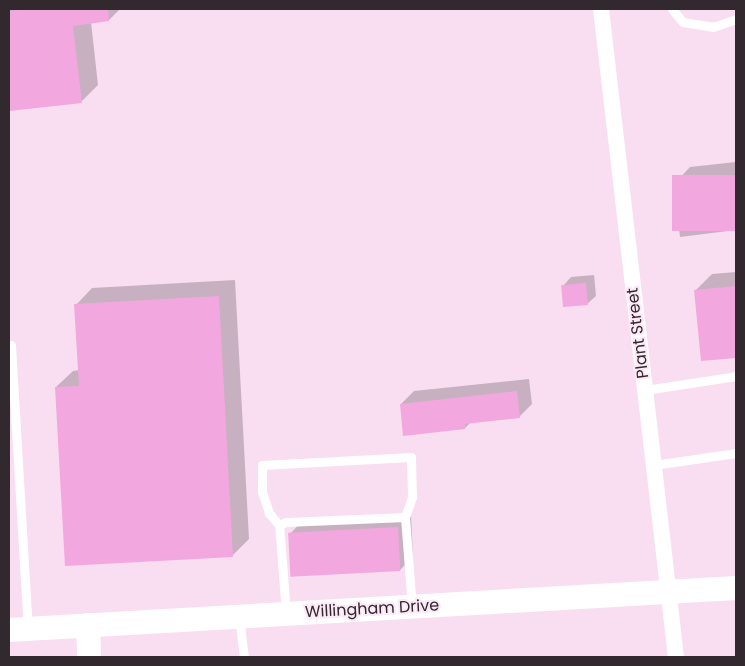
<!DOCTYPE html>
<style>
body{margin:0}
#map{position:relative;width:745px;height:666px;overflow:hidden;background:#fce8f6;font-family:Poppins,sans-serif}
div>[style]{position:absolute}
.built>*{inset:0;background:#f9ddf1;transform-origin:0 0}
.shadow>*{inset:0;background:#0003}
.building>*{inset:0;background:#f3a7df;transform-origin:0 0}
.lane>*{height:9px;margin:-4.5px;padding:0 4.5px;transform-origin:4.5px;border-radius:4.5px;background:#fff}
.street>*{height:16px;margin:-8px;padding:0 8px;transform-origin:8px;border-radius:8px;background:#fff}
.secondary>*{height:24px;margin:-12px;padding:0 12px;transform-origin:12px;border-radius:12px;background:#fff}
span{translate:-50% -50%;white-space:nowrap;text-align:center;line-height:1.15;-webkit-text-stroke:4px #fce8f6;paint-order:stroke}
.street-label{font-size:16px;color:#31292e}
.frame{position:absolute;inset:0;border:10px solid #31292e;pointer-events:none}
</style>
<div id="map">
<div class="built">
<i style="left:9px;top:9px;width:727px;height:648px"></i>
</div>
<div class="shadow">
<i style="clip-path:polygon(9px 9px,120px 9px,109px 20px,91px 22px,98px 85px,82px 101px,9px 110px)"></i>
<i style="clip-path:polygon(736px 162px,736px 230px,680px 237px,674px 184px,690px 167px)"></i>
<i style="clip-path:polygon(736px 272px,736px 357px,702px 360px,695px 291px,712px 274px)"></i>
<i style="clip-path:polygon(594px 275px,596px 296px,587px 304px,563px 286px,571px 277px)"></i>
<i style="clip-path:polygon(235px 280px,249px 539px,233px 555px,56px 387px,73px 371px,79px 370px,76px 305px,92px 288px)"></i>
<i style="clip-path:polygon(529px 379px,532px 404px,519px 417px,471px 422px,465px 428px,401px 404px,414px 391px)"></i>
<i style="clip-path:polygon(411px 515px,413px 557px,400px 570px,292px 576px,290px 534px,302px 521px)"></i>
</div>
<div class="building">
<i style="clip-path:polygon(29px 9px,108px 9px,109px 21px,73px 26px,82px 103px,9px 111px,9px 11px)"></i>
<i style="left:736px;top:175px;width:56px;height:64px;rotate:90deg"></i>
<i style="left:586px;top:283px;width:22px;height:25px;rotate:85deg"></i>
<i style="clip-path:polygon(736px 286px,736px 358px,701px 361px,694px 290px)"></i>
<i style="clip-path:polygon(219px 296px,233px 557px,65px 566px,55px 387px,79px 386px,74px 304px)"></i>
<i style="clip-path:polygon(517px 391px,520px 418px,465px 424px,465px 429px,403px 436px,400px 404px)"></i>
<i style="left:398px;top:527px;width:44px;height:110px;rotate:87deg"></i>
</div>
<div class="lane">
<i style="left:672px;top:9px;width:17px;rotate:50deg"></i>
<i style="left:683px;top:22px;width:30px;rotate:9deg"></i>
<i style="left:713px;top:27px;width:24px;rotate:-19deg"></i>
<i style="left:11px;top:345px;width:284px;rotate:86.6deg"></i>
<i style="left:645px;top:390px;width:92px;rotate:-8.7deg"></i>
<i style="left:654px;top:465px;width:83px;rotate:-8.3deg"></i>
<i style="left:279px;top:525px;width:8px;rotate:-23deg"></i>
<i style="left:286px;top:522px;width:119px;rotate:-2.4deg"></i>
<i style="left:286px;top:613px;width:88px;rotate:-94.5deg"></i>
<i style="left:279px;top:525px;width:16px;rotate:-130deg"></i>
<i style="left:269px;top:513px;width:22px;rotate:-108deg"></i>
<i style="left:262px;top:492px;width:27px;rotate:-90deg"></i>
<i style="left:262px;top:465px;width:149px;rotate:-3.1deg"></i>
<i style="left:411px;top:457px;width:40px;rotate:88.6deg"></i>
<i style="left:412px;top:497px;width:21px;rotate:109deg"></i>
<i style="left:405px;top:517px;width:90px;rotate:85.6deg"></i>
<i style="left:239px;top:617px;width:40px;rotate:82.9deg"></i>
</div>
<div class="street">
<i style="left:601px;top:9px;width:652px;rotate:83.4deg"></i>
</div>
<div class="secondary">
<i style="left:88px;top:625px;width:32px;rotate:88deg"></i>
<i style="left:9px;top:630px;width:728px;rotate:-3.31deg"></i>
</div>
<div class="street-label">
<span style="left:638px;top:333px;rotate:-97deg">Plant Street</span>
<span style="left:372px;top:609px;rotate:-3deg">Willingham Drive</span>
</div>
<div class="frame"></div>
</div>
